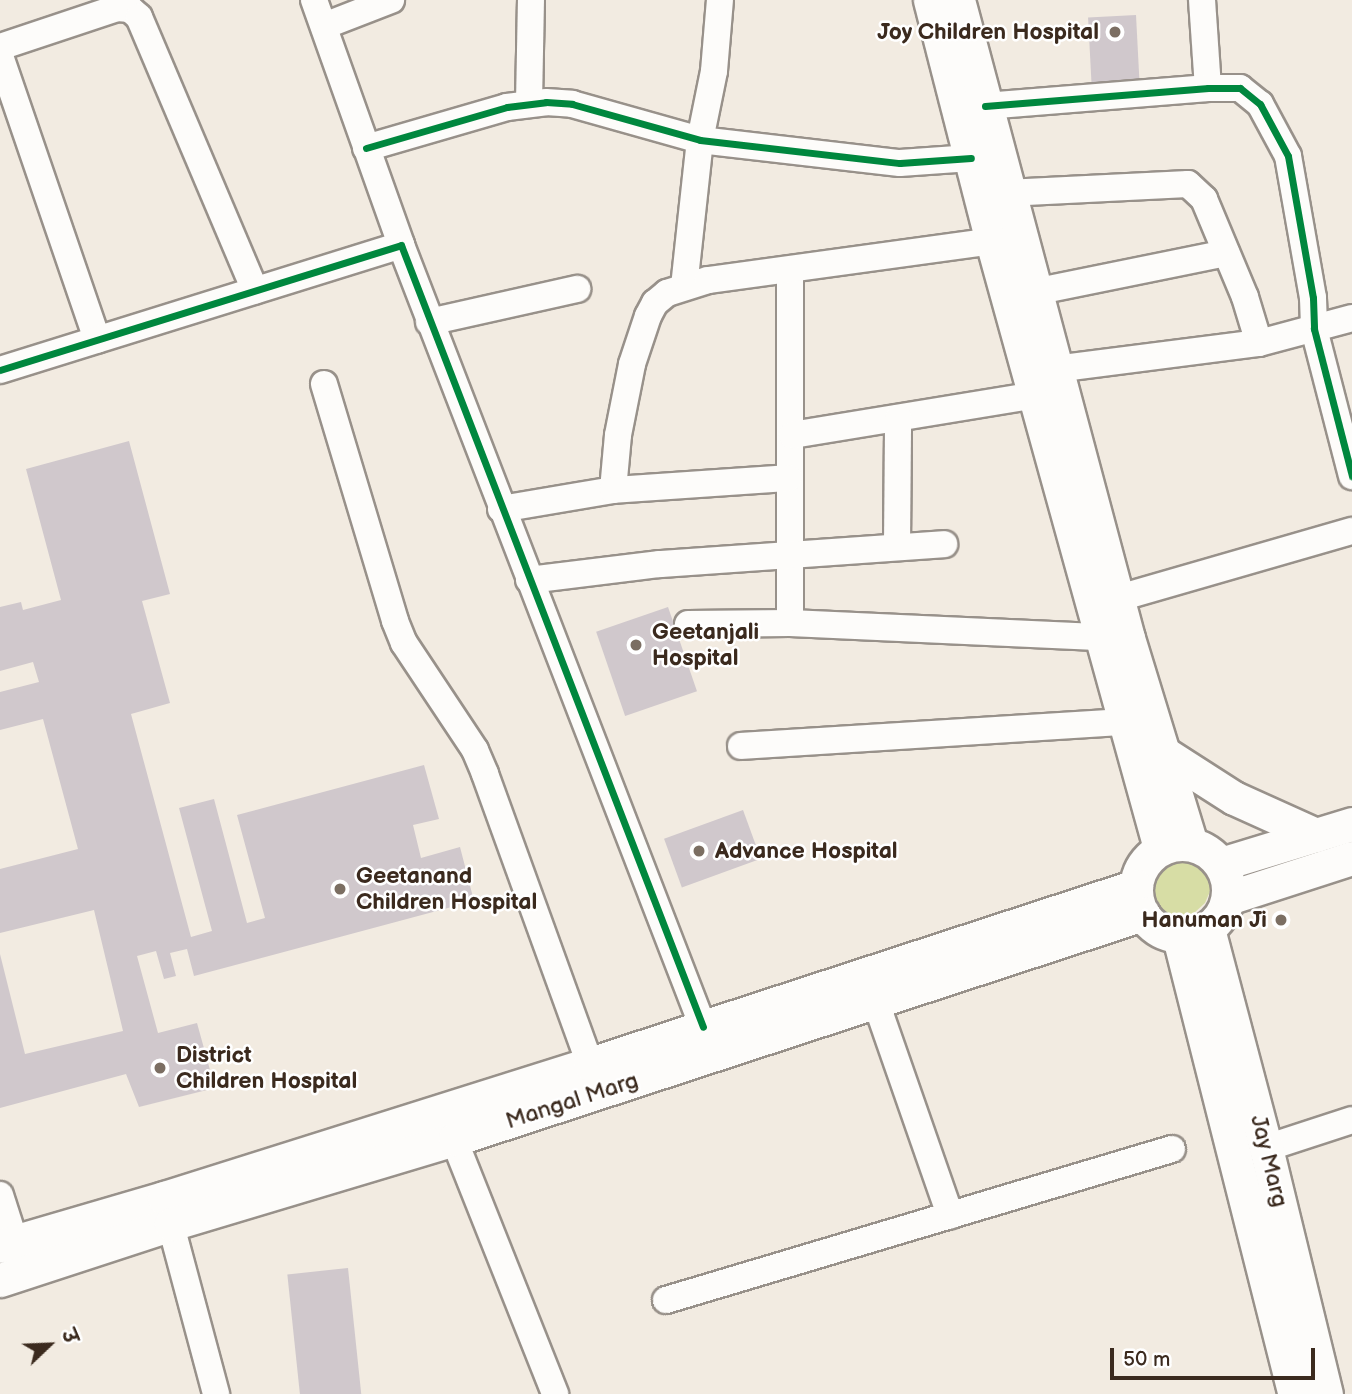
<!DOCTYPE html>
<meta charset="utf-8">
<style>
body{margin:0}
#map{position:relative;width:1352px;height:1394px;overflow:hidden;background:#f2ebe1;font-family:"Balsamiq Sans","Playpen Sans Deva",sans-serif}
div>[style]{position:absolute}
.green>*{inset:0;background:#d7dda5}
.building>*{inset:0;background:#d0c8cc;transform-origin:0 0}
.roads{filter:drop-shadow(2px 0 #98918a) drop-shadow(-2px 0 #98918a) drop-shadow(0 2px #98918a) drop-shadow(0 -2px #98918a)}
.minor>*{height:26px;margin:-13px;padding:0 13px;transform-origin:13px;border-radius:13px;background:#fdfcfa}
.major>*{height:33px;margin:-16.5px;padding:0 16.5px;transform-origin:16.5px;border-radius:16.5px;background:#fdfcfa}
.major>.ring{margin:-16.5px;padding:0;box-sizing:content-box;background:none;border:33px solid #fdfcfa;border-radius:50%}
.cycleway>*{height:7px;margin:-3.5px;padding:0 3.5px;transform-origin:3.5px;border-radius:3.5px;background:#00873e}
.dots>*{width:19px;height:19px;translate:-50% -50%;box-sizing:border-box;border:4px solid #fff;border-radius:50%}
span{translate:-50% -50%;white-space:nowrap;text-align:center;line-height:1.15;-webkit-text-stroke:5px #fff;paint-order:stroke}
.poi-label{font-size:23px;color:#3b2a1e;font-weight:700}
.right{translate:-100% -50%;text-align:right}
.left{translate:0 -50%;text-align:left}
.street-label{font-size:23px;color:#3b2a1e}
.north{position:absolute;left:14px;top:1310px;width:70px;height:70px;-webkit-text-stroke:5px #fff;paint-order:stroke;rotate:67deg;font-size:19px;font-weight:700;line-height:28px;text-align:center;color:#3b2a1e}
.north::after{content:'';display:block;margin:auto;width:24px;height:32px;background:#3b2a1e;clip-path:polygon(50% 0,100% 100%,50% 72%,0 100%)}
.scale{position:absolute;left:1110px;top:1348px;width:205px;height:32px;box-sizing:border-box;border:4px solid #3b2a1e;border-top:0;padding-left:9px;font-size:21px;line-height:24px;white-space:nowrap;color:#3b2a1e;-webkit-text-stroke:5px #fff;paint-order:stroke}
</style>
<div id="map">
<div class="green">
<i style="clip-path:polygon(1194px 848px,1206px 859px,1212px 874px,1211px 889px,1205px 903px,1193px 914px,1178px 918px,1162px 916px,1149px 908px,1138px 879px,1141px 864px,1151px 852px)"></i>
</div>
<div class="building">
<i style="left:1136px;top:15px;width:67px;height:48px;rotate:87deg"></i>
<i style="clip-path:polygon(129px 441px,170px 594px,142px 601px,170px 703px,131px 714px,191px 937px,212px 931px,179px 808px,214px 799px,247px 923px,265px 918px,237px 815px,424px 765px,439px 819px,413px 825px,421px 858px,460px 847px,474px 901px,194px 976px,187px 949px,170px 953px,176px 976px,164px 979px,156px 951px,137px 956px,158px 1033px,197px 1023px,215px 1088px,139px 1107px,126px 1074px,0 1108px,0 954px,25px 1054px,123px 1031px,94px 910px,0 933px,0 869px,78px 849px,43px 719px,0 730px,0 692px,39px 682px,33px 662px,0 671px,0 607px,21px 602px,23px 610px,61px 600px,26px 469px)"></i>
<i style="left:668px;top:607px;width:89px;height:76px;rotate:71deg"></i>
<i style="left:743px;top:810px;width:52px;height:84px;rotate:70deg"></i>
<i style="left:348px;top:1268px;width:127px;height:61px;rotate:84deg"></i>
</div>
<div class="roads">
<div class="minor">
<i style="left:314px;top:0;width:260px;rotate:70.4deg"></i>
<i style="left:1202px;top:0;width:88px;rotate:86.1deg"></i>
<i style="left:324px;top:26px;width:72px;rotate:-21.2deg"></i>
<i style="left:0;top:47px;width:123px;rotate:-18.4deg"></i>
<i style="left:117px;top:8px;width:13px;rotate:4deg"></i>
<i style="left:130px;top:9px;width:12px;rotate:42deg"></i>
<i style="left:139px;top:17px;width:297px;rotate:67deg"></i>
<i style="left:0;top:56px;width:300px;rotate:71.1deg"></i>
<i style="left:529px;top:103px;width:103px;rotate:-88.9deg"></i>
<i style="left:985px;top:106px;width:224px;rotate:-4.6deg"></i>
<i style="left:1208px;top:88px;width:32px"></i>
<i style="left:1240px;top:88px;width:26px;rotate:39deg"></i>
<i style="left:1260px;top:104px;width:59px;rotate:61.7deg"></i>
<i style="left:1288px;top:156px;width:144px;rotate:80deg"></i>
<i style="left:1313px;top:298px;width:31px;rotate:88deg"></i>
<i style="left:1314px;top:329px;width:152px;rotate:75.5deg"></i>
<i style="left:366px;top:148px;width:147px;rotate:-16.2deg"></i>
<i style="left:507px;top:107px;width:39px;rotate:-7deg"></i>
<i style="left:546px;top:102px;width:26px;rotate:4deg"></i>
<i style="left:572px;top:104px;width:133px;rotate:15.7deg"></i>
<i style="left:700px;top:140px;width:201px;rotate:6.6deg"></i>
<i style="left:900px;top:163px;width:71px;rotate:-4deg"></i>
<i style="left:1006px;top:193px;width:182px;rotate:-2.8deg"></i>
<i style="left:1188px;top:184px;width:22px;rotate:43deg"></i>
<i style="left:1204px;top:199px;width:106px;rotate:67.3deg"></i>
<i style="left:1245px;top:297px;width:48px;rotate:73.1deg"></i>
<i style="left:790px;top:270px;width:353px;rotate:90deg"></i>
<i style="left:684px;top:287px;width:148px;rotate:-83.8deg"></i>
<i style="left:700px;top:140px;width:70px;rotate:-78.5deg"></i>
<i style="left:714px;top:71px;width:71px;rotate:-85.2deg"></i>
<i style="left:1034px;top:292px;width:196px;rotate:-11.5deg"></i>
<i style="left:429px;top:322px;width:152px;rotate:-12.6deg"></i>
<i style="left:1055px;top:369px;width:206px;rotate:-7.3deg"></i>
<i style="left:1259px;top:343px;width:96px;rotate:-15deg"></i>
<i style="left:0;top:370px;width:420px;rotate:-17.3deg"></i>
<i style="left:401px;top:245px;width:838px;rotate:68.88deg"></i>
<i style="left:324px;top:384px;width:247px;rotate:73.3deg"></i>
<i style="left:395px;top:621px;width:24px;rotate:68deg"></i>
<i style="left:404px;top:643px;width:128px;rotate:56.4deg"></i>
<i style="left:475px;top:750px;width:26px;rotate:67deg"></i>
<i style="left:485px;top:774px;width:308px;rotate:70.1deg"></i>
<i style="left:792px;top:435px;width:246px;rotate:-9.3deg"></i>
<i style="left:613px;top:490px;width:55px;rotate:-84.8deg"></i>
<i style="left:618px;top:435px;width:72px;rotate:-78.8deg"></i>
<i style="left:632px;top:364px;width:51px;rotate:-71.6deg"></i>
<i style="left:648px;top:316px;width:15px;rotate:-62deg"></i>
<i style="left:655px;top:303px;width:16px;rotate:-40deg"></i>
<i style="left:667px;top:293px;width:43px;rotate:-17.6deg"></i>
<i style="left:708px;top:280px;width:287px;rotate:-7.8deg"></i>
<i style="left:501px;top:509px;width:114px;rotate:-9.6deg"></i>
<i style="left:613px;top:490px;width:176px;rotate:-3.9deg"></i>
<i style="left:897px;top:545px;width:127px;rotate:-89.5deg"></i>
<i style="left:529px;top:580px;width:132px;rotate:-7deg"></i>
<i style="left:660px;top:564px;width:285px;rotate:-4deg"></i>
<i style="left:1102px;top:603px;width:260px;rotate:-16.1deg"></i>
<i style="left:688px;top:624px;width:102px;rotate:-0.6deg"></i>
<i style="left:790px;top:623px;width:329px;rotate:2.6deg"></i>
<i style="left:741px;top:746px;width:403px;rotate:-3.6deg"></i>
<i style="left:870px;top:985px;width:244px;rotate:70.8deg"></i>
<i style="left:447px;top:1122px;width:293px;rotate:68.3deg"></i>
<i style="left:1266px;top:1148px;width:90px;rotate:-18deg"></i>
<i style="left:0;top:1195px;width:49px;rotate:72.3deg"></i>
<i style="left:166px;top:1207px;width:194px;rotate:75deg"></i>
<i style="left:666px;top:1300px;width:528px;rotate:-16.62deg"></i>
</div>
<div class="major">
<i style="left:930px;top:0;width:249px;rotate:75.6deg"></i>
<i style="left:992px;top:241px;width:630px;rotate:74.53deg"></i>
<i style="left:958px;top:0;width:660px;rotate:75.08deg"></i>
<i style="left:1128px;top:638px;width:215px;rotate:73deg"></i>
<i style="left:1162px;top:752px;width:85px;rotate:32.6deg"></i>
<i style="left:1234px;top:798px;width:90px;rotate:24.3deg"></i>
<i class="ring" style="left:1136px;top:844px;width:59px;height:59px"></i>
<i style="left:1221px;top:864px;width:137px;rotate:-17deg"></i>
<i style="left:1228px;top:898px;width:130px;rotate:-17.9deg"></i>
<i style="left:1208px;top:929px;width:227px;rotate:75.2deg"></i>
<i style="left:1266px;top:1148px;width:253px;rotate:76.3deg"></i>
<i style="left:1179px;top:937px;width:471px;rotate:75.8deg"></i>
<i style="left:0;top:1246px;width:171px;rotate:-16.3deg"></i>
<i style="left:164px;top:1198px;width:447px;rotate:-17.5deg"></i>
<i style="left:590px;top:1064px;width:574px;rotate:-18.06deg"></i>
<i style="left:0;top:1280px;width:180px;rotate:-18.1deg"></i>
<i style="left:171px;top:1224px;width:296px;rotate:-16.7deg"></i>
<i style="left:455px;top:1139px;width:724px;rotate:-18.11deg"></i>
</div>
</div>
<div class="cycleway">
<i style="left:985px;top:106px;width:224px;rotate:-4.6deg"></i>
<i style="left:1208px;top:88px;width:32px"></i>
<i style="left:1240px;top:88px;width:26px;rotate:39deg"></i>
<i style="left:1260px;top:104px;width:59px;rotate:61.7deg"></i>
<i style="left:1288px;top:156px;width:144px;rotate:80deg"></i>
<i style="left:1313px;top:298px;width:31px;rotate:88deg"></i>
<i style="left:1314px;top:329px;width:152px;rotate:75.5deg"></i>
<i style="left:366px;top:148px;width:147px;rotate:-16.2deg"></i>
<i style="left:507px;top:107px;width:39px;rotate:-7deg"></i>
<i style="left:546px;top:102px;width:26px;rotate:4deg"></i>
<i style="left:572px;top:104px;width:133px;rotate:15.7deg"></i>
<i style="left:700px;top:140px;width:201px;rotate:6.6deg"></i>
<i style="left:900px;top:163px;width:71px;rotate:-4deg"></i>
<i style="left:0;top:370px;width:420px;rotate:-17.3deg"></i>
<i style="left:401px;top:245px;width:838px;rotate:68.88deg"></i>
</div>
<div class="dots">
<i style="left:1115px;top:32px;background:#7b6e62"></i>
<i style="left:636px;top:645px;background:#7b6e62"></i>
<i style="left:699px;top:851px;background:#7b6e62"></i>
<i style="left:340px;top:889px;background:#7b6e62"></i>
<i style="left:1281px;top:920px;background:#7b6e62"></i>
<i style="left:160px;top:1068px;background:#7b6e62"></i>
</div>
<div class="poi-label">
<span class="right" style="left:1099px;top:32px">Joy Children Hospital</span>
<span class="left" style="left:652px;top:645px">Geetanjali<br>Hospital</span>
<span class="left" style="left:715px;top:851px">Advance Hospital</span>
<span class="left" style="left:356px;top:889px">Geetanand<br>Children Hospital</span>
<span class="right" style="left:1267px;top:920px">Hanuman Ji</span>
<span class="left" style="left:176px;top:1068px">District<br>Children Hospital</span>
</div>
<div class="street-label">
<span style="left:572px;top:1101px;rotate:-18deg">Mangal Marg</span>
<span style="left:1269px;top:1161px;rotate:76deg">Jay Marg</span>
</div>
<div class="north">उ</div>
<div class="scale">50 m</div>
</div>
